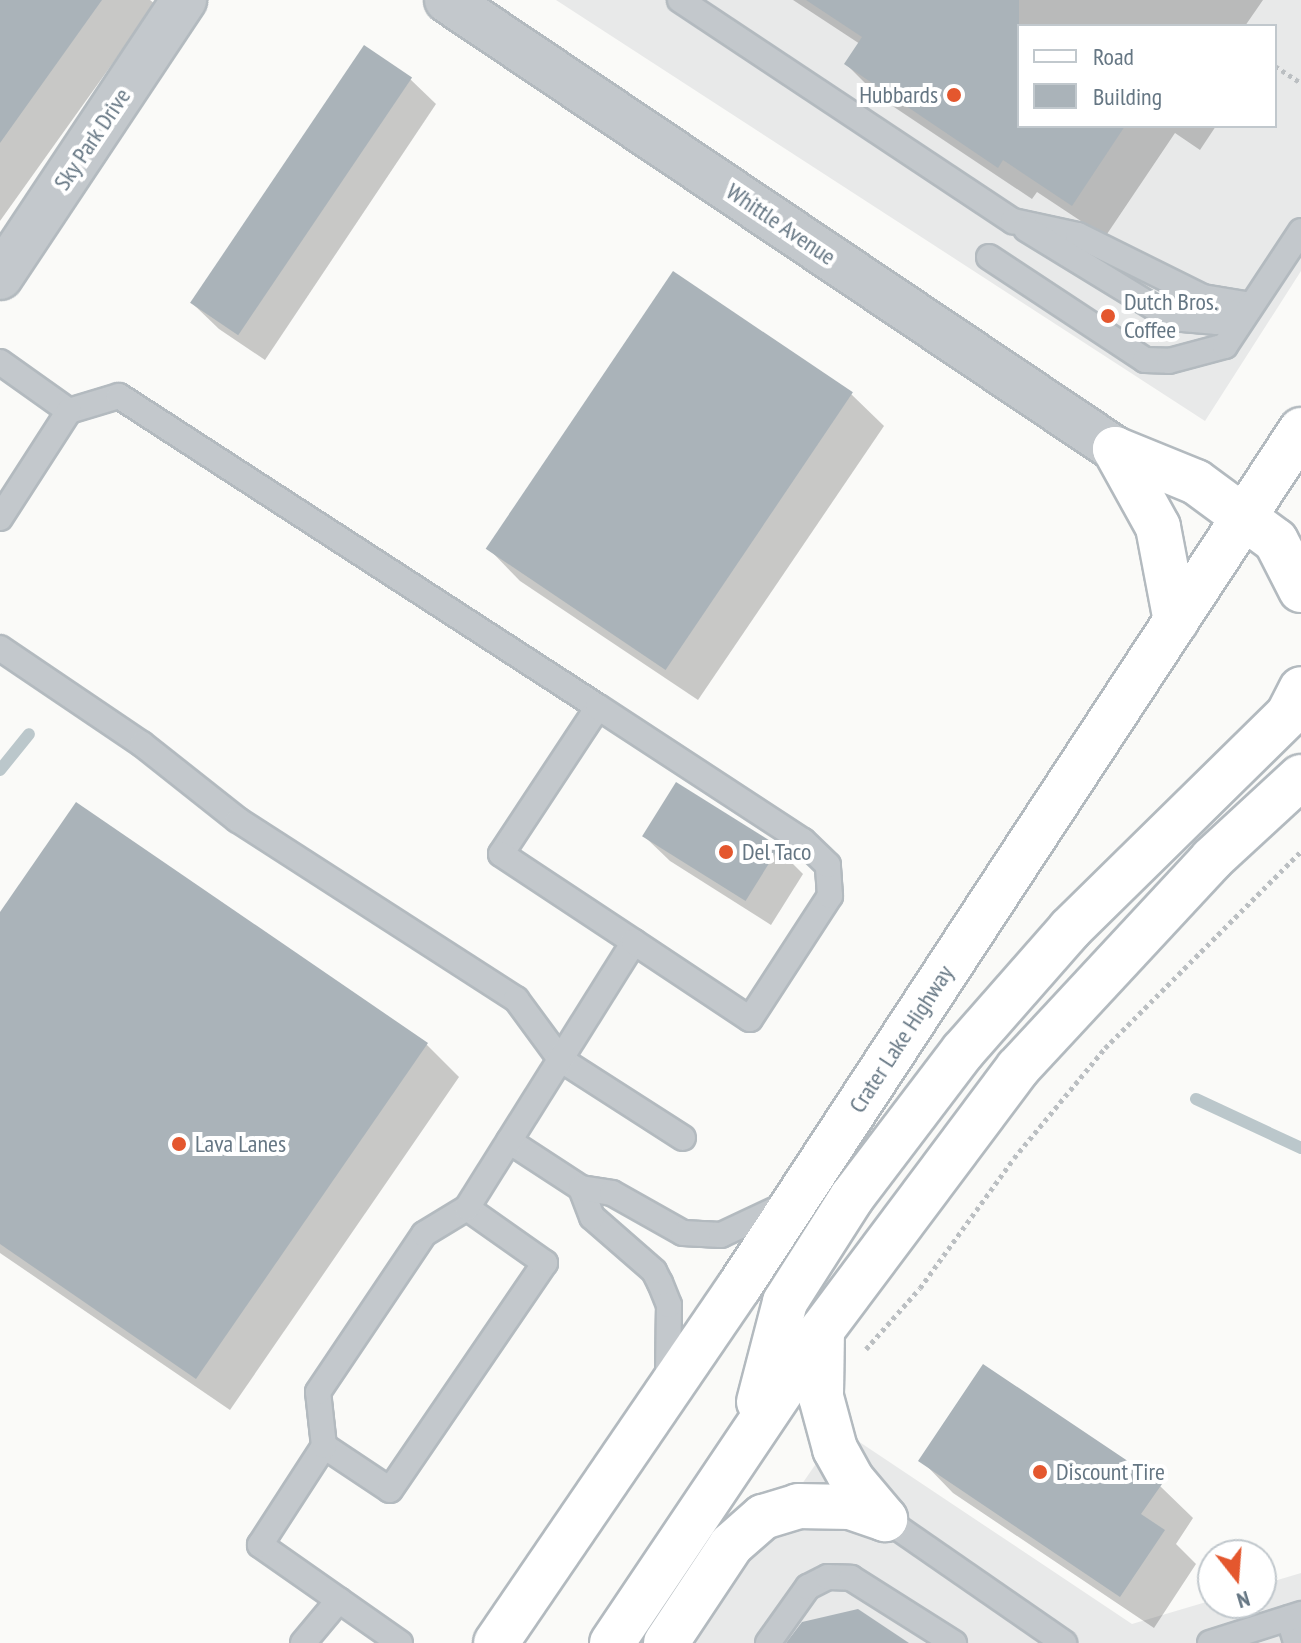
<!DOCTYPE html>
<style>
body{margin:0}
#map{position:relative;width:1301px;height:1643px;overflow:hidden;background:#fafaf8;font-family:"PT Sans Narrow",sans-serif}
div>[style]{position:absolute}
.built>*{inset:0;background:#e8e9e9}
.shadow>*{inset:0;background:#0003}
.stream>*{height:12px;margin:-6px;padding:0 6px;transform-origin:6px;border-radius:6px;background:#bbc7cb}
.building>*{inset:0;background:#aab3b9;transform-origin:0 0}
.path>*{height:5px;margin-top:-2.5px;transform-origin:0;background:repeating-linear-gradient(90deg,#bbbfc2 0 4px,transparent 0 8px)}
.roads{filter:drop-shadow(2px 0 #b3babf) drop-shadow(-2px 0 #b3babf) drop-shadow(0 2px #b3babf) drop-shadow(0 -2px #b3babf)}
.service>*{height:24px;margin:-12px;padding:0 12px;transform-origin:12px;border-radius:12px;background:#c3c8cc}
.minor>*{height:44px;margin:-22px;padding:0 22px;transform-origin:22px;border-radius:22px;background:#c3c8cc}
.tertiary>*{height:44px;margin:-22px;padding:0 22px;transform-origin:22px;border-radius:22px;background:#c3c8cc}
.secondary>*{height:44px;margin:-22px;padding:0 22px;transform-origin:22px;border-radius:22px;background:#fff}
.dots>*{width:22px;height:22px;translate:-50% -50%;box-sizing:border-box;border:4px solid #fff;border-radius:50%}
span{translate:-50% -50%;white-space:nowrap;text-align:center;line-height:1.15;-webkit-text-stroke:8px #fff;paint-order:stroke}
.poi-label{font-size:24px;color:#657683}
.right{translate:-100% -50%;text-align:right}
.left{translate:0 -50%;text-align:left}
.street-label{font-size:24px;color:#657683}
.legend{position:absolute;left:1017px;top:24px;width:260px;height:104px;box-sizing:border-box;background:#fff;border:2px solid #c1c8cd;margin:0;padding:10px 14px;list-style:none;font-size:24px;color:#657683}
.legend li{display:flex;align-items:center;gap:16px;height:40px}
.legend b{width:40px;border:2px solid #c1c8cd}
.north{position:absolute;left:1197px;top:1539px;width:80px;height:80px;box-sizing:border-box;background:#fff;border:2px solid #c1c8cd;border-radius:50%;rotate:163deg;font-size:22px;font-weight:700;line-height:32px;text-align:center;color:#657683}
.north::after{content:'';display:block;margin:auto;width:28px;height:36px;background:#e4572e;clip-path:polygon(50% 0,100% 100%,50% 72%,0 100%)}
</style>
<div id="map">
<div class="built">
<i style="clip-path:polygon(evenodd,556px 0,1301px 0,1301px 271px,1205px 421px,556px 0,1019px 26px,1275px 26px,1275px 126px,1019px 126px,1019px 26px)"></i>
<i style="clip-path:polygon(840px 1429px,1132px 1624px,1213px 1600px,1261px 1603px,1261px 1585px,1301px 1573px,1301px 1643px,692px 1643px)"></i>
</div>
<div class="shadow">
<i style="clip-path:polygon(0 0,150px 0,155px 4px,0 221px)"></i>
<i style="clip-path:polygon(793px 0,1263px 0,1245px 26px,1019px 26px,1019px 126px,1216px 126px,1200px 150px,1175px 133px,1105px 237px,1037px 192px,1032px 199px,879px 97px,846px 64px,860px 44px)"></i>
<i style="clip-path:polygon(410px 79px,436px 104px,265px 360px,219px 329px,193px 304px)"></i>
<i style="clip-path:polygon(851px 394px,884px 426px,698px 700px,520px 581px,488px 548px)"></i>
<i style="clip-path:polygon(644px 836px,777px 848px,803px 874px,771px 925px,670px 861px)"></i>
<i style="clip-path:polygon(0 916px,426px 1044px,459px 1077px,230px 1410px,0 1253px)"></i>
<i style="clip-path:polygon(921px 1460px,1160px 1486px,1193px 1518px,1176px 1544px,1196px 1564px,1154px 1628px,953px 1493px)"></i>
</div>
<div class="stream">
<i style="left:0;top:770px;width:46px;rotate:-51.1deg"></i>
<i style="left:1196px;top:1099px;width:116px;rotate:25deg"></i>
</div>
<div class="building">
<i style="clip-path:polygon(0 0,102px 0,0 143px)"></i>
<i style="clip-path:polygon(806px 0,1019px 0,1019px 126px,1125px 126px,1072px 206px,1003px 160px,998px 168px,844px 64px,862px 37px)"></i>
<i style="left:364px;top:45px;width:58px;height:311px;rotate:34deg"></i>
<i style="left:673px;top:271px;width:217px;height:335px;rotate:34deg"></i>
<i style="left:676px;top:782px;width:122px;height:64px;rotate:32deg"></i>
<i style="clip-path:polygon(76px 802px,428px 1043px,196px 1379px,0 1244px,0 912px)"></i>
<i style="clip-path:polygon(983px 1364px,1162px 1484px,1141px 1514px,1165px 1530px,1120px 1597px,918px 1461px)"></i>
<i style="clip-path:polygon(858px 1609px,909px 1643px,786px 1643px,802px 1622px)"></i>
</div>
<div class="path">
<i style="left:1275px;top:66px;width:31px;rotate:33deg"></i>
<i style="left:866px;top:1349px;width:81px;rotate:-48.5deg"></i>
<i style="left:920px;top:1288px;width:160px;rotate:-54.1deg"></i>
<i style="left:1014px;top:1158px;width:143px;rotate:-50.4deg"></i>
<i style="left:1105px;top:1048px;width:278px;rotate:-45.1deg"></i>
</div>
<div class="roads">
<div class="service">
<i style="left:680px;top:0;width:400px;rotate:33.6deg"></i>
<i style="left:1013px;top:221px;width:66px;rotate:12.2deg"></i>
<i style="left:1078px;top:235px;width:140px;rotate:26.4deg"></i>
<i style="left:1203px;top:297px;width:49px;rotate:9.5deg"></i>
<i style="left:1026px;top:229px;width:170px;rotate:31.5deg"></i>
<i style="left:1171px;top:318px;width:46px;rotate:5deg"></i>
<i style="left:1217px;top:322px;width:36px;rotate:-27deg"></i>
<i style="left:989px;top:257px;width:187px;rotate:33.4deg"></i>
<i style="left:1145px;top:360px;width:24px;rotate:2deg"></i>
<i style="left:1169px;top:361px;width:58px;rotate:-15deg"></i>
<i style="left:1225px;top:346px;width:138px;rotate:-56.5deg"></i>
<i style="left:0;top:362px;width:85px;rotate:35.4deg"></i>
<i style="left:69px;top:411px;width:52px;rotate:-16.7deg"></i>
<i style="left:119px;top:396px;width:571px;rotate:32.99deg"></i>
<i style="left:598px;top:707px;width:176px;rotate:123.4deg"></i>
<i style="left:501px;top:854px;width:159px;rotate:33.5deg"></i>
<i style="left:0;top:518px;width:127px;rotate:-57.2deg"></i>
<i style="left:0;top:648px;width:171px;rotate:34.1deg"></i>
<i style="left:142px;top:744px;width:122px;rotate:38.4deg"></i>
<i style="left:238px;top:820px;width:331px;rotate:32.8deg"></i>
<i style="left:516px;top:999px;width:74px;rotate:53.7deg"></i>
<i style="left:560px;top:1059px;width:146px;rotate:32.7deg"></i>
<i style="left:509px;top:1141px;width:86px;rotate:33.1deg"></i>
<i style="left:668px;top:1376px;width:71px;rotate:-89.2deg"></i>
<i style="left:669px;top:1305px;width:24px;rotate:-112deg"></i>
<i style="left:660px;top:1283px;width:13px;rotate:-117deg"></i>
<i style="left:654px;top:1271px;width:82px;rotate:-138.9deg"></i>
<i style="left:592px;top:1217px;width:31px;rotate:-111deg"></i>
<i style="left:581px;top:1188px;width:31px;rotate:9deg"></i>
<i style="left:612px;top:1193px;width:81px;rotate:29.4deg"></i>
<i style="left:683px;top:1233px;width:38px;rotate:3deg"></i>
<i style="left:721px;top:1235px;width:71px;rotate:-25.1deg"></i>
<i style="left:324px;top:1446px;width:79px;rotate:33.7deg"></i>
<i style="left:390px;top:1490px;width:275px;rotate:-55.7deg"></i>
<i style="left:545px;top:1263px;width:95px;rotate:-144.8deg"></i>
<i style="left:885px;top:1519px;width:218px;rotate:34.7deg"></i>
<i style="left:1289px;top:1618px;width:26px;rotate:74deg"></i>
<i style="left:303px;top:1643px;width:56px;rotate:-50.1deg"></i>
<i style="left:400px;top:1643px;width:171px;rotate:-145deg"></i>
<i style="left:260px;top:1545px;width:118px;rotate:-57.1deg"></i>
<i style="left:324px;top:1446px;width:54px;rotate:-96.3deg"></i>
<i style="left:318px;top:1392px;width:190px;rotate:-56.1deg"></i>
<i style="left:424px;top:1234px;width:50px;rotate:-31.2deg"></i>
<i style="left:467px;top:1208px;width:314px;rotate:-57.9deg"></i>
<i style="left:634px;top:942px;width:139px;rotate:33.6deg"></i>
<i style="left:750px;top:1019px;width:147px;rotate:-57deg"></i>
<i style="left:830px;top:896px;width:31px;rotate:-94deg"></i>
<i style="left:828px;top:865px;width:35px;rotate:-136deg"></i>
<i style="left:803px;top:841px;width:245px;rotate:-146.8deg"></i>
<i style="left:768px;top:1643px;width:69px;rotate:-54.5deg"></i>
<i style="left:808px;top:1587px;width:22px;rotate:-27deg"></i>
<i style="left:828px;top:1577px;width:23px;rotate:2deg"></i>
<i style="left:851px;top:1578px;width:122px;rotate:32.3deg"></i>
<i style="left:1210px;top:1643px;width:96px;rotate:-17.7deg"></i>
</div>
<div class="minor">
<i style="left:0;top:277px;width:333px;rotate:-56.4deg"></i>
</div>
<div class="tertiary">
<i style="left:447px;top:0;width:805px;rotate:33.91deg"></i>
</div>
<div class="secondary">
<i style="left:1115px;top:449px;width:87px;rotate:22.2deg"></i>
<i style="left:1196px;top:482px;width:99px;rotate:36.4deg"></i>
<i style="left:1276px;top:541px;width:55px;rotate:63deg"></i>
<i style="left:1115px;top:449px;width:89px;rotate:61.1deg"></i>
<i style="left:1158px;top:527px;width:96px;rotate:79.2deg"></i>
<i style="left:822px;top:1330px;width:67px;rotate:90.9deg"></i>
<i style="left:821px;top:1397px;width:54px;rotate:74.9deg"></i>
<i style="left:835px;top:1449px;width:37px;rotate:61deg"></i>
<i style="left:853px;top:1481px;width:50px;rotate:49.9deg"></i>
<i style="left:759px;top:1402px;width:103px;rotate:-75.4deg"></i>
<i style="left:785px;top:1302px;width:125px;rotate:-57.5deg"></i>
<i style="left:852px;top:1197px;width:183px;rotate:-52.8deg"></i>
<i style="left:963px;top:1051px;width:162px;rotate:-48.7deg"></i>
<i style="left:1070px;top:929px;width:305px;rotate:-44.5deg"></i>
<i style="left:1288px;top:715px;width:29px;rotate:-63deg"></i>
<i style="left:496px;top:1643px;width:431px;rotate:-55.7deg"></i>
<i style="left:739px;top:1287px;width:1025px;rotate:-56.74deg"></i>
<i style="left:612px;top:1643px;width:377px;rotate:-56.1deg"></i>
<i style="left:822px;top:1330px;width:327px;rotate:-53.2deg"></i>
<i style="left:1018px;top:1068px;width:285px;rotate:-47.1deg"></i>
<i style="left:1212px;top:859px;width:121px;rotate:-42.7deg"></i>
<i style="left:666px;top:1643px;width:118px;rotate:-56.4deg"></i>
<i style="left:731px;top:1545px;width:43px;rotate:-41.2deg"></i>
<i style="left:763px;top:1517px;width:37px;rotate:-17deg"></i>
<i style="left:798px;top:1506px;width:52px;rotate:1.1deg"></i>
<i style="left:850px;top:1507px;width:37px;rotate:19deg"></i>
</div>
</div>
<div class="dots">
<i style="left:954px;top:95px;background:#e4572e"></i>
<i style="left:1108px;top:316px;background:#e4572e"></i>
<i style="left:726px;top:852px;background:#e4572e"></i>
<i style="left:179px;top:1144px;background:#e4572e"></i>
<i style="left:1040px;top:1472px;background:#e4572e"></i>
</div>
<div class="poi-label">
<span class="right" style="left:938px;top:95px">Hubbards</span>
<span class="left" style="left:1124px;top:316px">Dutch Bros.<br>Coffee</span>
<span class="left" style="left:742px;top:852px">Del Taco</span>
<span class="left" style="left:195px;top:1144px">Lava Lanes</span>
<span class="left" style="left:1056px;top:1472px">Discount Tire</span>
</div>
<div class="street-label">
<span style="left:92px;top:139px;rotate:-56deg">Sky Park Drive</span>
<span style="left:781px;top:224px;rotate:34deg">Whittle Avenue</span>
<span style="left:901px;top:1039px;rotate:-57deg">Crater Lake Highway</span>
</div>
<ul class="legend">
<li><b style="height:10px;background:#fff"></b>Road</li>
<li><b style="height:22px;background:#aab3b9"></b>Building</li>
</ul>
<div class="north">N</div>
</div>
